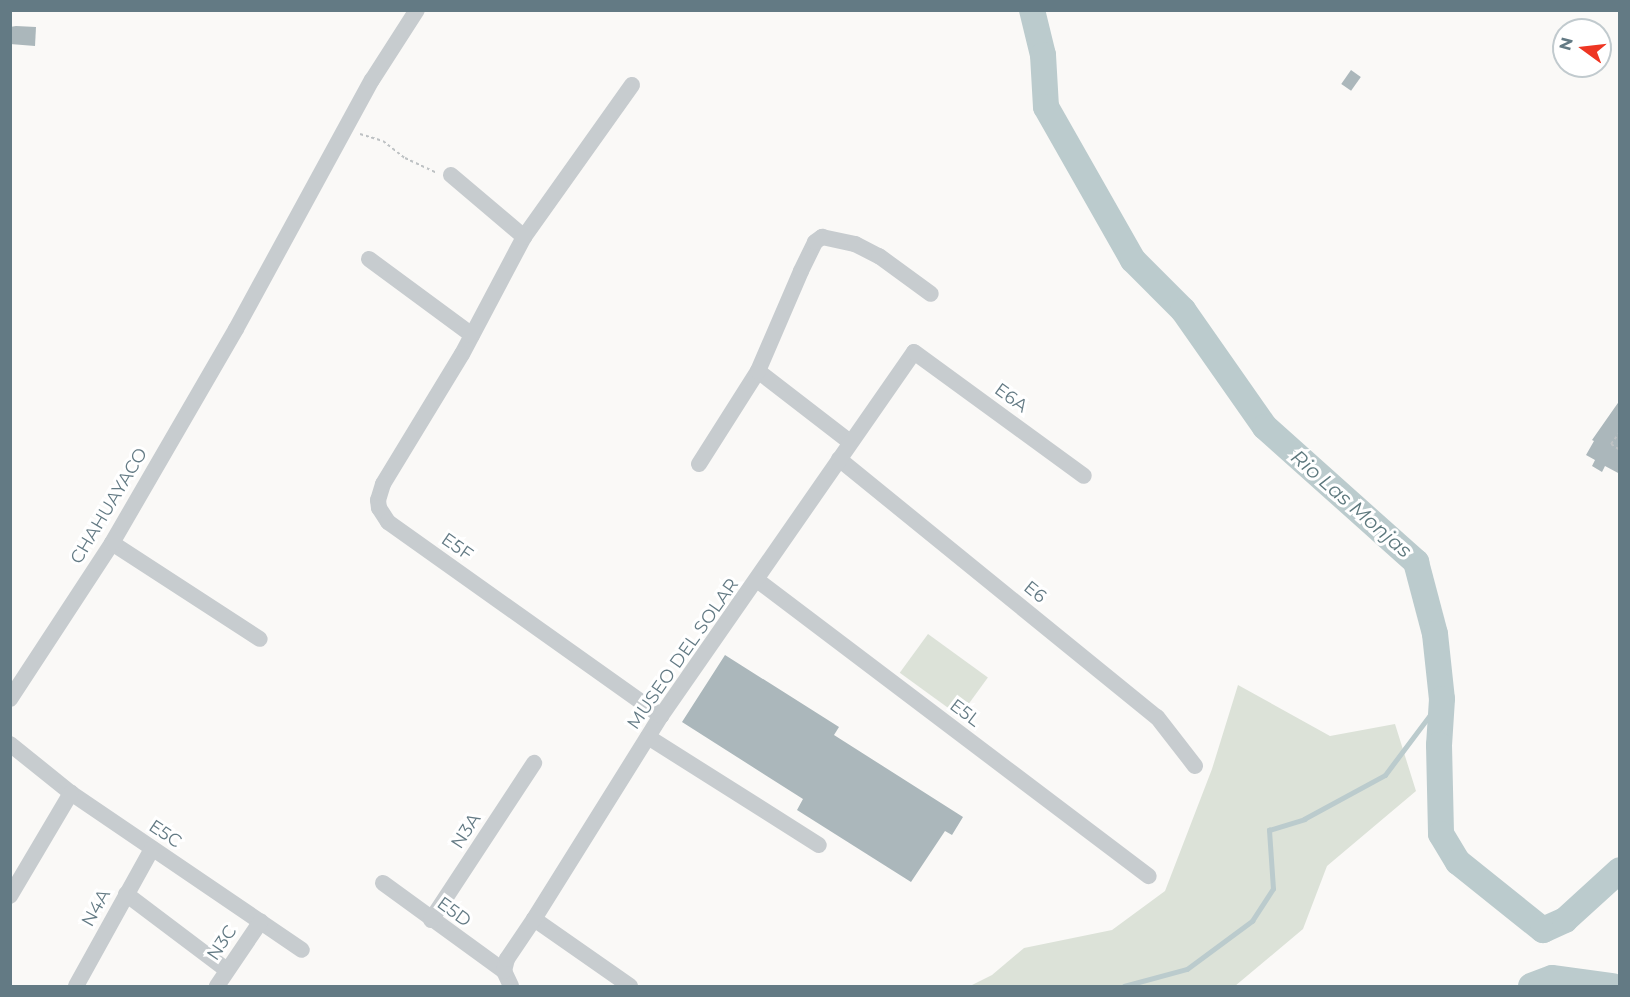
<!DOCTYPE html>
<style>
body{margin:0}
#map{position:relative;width:1630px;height:997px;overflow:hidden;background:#faf9f7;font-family:Montserrat,sans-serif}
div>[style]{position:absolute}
.green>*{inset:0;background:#dce2d8;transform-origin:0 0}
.stream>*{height:4.5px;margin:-2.25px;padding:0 2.25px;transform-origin:2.25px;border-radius:2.25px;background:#bbcbcd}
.river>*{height:26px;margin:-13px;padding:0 13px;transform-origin:13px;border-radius:13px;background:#bbcbcd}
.building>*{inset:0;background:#abb7bb;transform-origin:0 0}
.path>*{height:2px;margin-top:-1px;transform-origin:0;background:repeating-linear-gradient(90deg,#bec2c4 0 3px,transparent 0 6px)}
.minor>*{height:16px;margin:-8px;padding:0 8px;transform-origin:8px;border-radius:8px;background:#c7cccf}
span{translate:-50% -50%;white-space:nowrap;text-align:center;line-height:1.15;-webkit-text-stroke:6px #fff;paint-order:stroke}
.street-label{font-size:18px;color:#637a84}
.water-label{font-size:20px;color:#5e797e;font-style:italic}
.frame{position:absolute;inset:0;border:12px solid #637a84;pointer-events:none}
.north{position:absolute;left:1552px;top:18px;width:60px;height:60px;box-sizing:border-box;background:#fff;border:2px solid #c1cace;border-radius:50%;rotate:285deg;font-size:16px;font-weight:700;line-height:24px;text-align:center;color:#637a84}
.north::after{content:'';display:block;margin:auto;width:21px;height:27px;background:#ee3623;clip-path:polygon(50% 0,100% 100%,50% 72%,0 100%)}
</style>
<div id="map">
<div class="green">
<i style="left:928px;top:634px;width:74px;height:48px;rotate:36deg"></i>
<i style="clip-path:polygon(1238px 685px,1330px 736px,1395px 724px,1416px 791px,1327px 866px,1303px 929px,1235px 986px,970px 986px,992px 975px,1024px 948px,1112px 930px,1165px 891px,1212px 769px)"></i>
</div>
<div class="stream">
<i style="left:1124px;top:986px;width:65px;rotate:-15.1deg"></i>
<i style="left:1187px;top:969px;width:81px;rotate:-36.4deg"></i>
<i style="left:1252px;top:921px;width:38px;rotate:-57deg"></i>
<i style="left:1273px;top:889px;width:59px;rotate:-93.9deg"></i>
<i style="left:1269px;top:830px;width:37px;rotate:-17deg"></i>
<i style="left:1304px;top:819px;width:92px;rotate:-28.5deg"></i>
<i style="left:1385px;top:775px;width:95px;rotate:-53.1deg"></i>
</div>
<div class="river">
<i style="left:1032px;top:10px;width:46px;rotate:76.3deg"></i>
<i style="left:1043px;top:55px;width:52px;rotate:86.7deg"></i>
<i style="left:1046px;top:107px;width:176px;rotate:60.4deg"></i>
<i style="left:1133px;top:260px;width:71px;rotate:45deg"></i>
<i style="left:1183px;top:310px;width:143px;rotate:55deg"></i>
<i style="left:1265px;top:427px;width:203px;rotate:41.8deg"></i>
<i style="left:1416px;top:562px;width:74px;rotate:75.2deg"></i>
<i style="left:1435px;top:634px;width:65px;rotate:83.9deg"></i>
<i style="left:1442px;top:699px;width:46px;rotate:93.7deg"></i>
<i style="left:1439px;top:745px;width:89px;rotate:88.7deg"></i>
<i style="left:1441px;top:834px;width:33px;rotate:59deg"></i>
<i style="left:1458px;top:862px;width:109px;rotate:38.7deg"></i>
<i style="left:1543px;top:930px;width:24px;rotate:-24deg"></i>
<i style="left:1565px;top:920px;width:74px;rotate:-42.3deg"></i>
<i style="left:1531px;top:986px;width:22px;rotate:-21deg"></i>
<i style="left:1552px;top:978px;width:61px;rotate:7.6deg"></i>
</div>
<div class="building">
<i style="clip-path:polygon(16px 26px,36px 27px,35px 46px,10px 44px,10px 27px)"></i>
<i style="left:1351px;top:70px;width:12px;height:17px;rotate:35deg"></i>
<i style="clip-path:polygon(1620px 400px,1620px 474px,1605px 466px,1602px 472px,1592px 466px,1595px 460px,1586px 455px,1594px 441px,1592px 440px)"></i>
<i style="clip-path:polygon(725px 655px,839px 727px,834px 735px,963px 817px,952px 835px,945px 831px,911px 882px,797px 810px,803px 799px,682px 722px)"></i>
</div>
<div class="path">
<i style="left:360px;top:134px;width:24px;rotate:17deg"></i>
<i style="left:383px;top:141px;width:28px;rotate:38deg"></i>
<i style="left:405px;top:158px;width:35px;rotate:25deg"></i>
<i style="left:1620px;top:432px;width:15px;rotate:127deg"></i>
<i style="left:1611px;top:444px;width:11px;rotate:34deg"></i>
</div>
<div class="minor">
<i style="left:632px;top:85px;width:186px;rotate:125.4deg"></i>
<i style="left:524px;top:237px;width:132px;rotate:117.9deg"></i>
<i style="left:462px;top:354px;width:152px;rotate:121.3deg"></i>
<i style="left:383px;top:484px;width:17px;rotate:107deg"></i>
<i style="left:378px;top:500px;width:8px;rotate:83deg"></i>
<i style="left:379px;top:508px;width:17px;rotate:57deg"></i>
<i style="left:388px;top:522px;width:335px;rotate:35.4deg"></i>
<i style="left:451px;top:175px;width:96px;rotate:40.3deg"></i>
<i style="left:369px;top:259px;width:128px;rotate:36.4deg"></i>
<i style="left:758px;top:371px;width:116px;rotate:37.7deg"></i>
<i style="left:839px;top:459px;width:409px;rotate:39.1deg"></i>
<i style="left:1157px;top:717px;width:62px;rotate:52.2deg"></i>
<i style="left:699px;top:464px;width:110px;rotate:-57.6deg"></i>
<i style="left:758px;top:371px;width:109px;rotate:-66.7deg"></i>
<i style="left:801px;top:271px;width:32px;rotate:-64deg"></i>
<i style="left:815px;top:242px;width:9px;rotate:-36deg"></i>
<i style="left:822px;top:237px;width:34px;rotate:12deg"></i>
<i style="left:855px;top:244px;width:27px;rotate:27deg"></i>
<i style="left:879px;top:256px;width:64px;rotate:36.2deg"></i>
<i style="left:112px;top:543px;width:176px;rotate:33deg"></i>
<i style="left:757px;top:580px;width:491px;rotate:37.1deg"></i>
<i style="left:10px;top:699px;width:186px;rotate:-56.8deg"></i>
<i style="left:112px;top:543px;width:247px;rotate:-59.9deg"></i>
<i style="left:236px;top:329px;width:284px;rotate:-61.4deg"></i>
<i style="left:372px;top:80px;width:83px;rotate:-57.3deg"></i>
<i style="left:648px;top:737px;width:202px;rotate:32.3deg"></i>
<i style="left:10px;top:744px;width:78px;rotate:38.8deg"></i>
<i style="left:71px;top:793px;width:279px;rotate:34.2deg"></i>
<i style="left:383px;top:883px;width:150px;rotate:36deg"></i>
<i style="left:126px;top:894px;width:126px;rotate:37deg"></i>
<i style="left:10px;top:896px;width:120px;rotate:-59.4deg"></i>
<i style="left:534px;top:919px;width:117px;rotate:34.9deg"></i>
<i style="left:431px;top:920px;width:188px;rotate:-56.7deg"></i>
<i style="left:76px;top:986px;width:157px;rotate:-61deg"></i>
<i style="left:217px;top:986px;width:78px;rotate:-55.9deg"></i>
<i style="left:511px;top:986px;width:17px;rotate:-115deg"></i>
<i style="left:504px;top:971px;width:12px;rotate:-76deg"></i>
<i style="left:507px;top:959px;width:48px;rotate:-56deg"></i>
<i style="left:534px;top:919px;width:239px;rotate:-58deg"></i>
<i style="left:661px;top:716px;width:443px;rotate:-55.2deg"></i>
<i style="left:914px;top:352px;width:210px;rotate:36.1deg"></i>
</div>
<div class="street-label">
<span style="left:1011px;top:398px;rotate:36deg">E6A</span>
<span style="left:109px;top:506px;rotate:-59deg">CHAHUAYACO</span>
<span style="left:457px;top:547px;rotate:35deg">E5F</span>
<span style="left:1035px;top:592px;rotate:39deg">E6</span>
<span style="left:683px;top:654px;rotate:-55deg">MUSEO DEL SOLAR</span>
<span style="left:965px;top:713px;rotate:37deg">E5L</span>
<span style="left:466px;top:831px;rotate:-57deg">N3A</span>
<span style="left:165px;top:834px;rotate:34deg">E5C</span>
<span style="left:96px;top:908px;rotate:-61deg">N4A</span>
<span style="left:454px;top:912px;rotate:36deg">E5D</span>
<span style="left:222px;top:943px;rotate:-56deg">N3C</span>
</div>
<div class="water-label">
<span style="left:1351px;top:504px;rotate:41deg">Rio Las Monjas</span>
</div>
<div class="frame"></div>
<div class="north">N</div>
</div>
